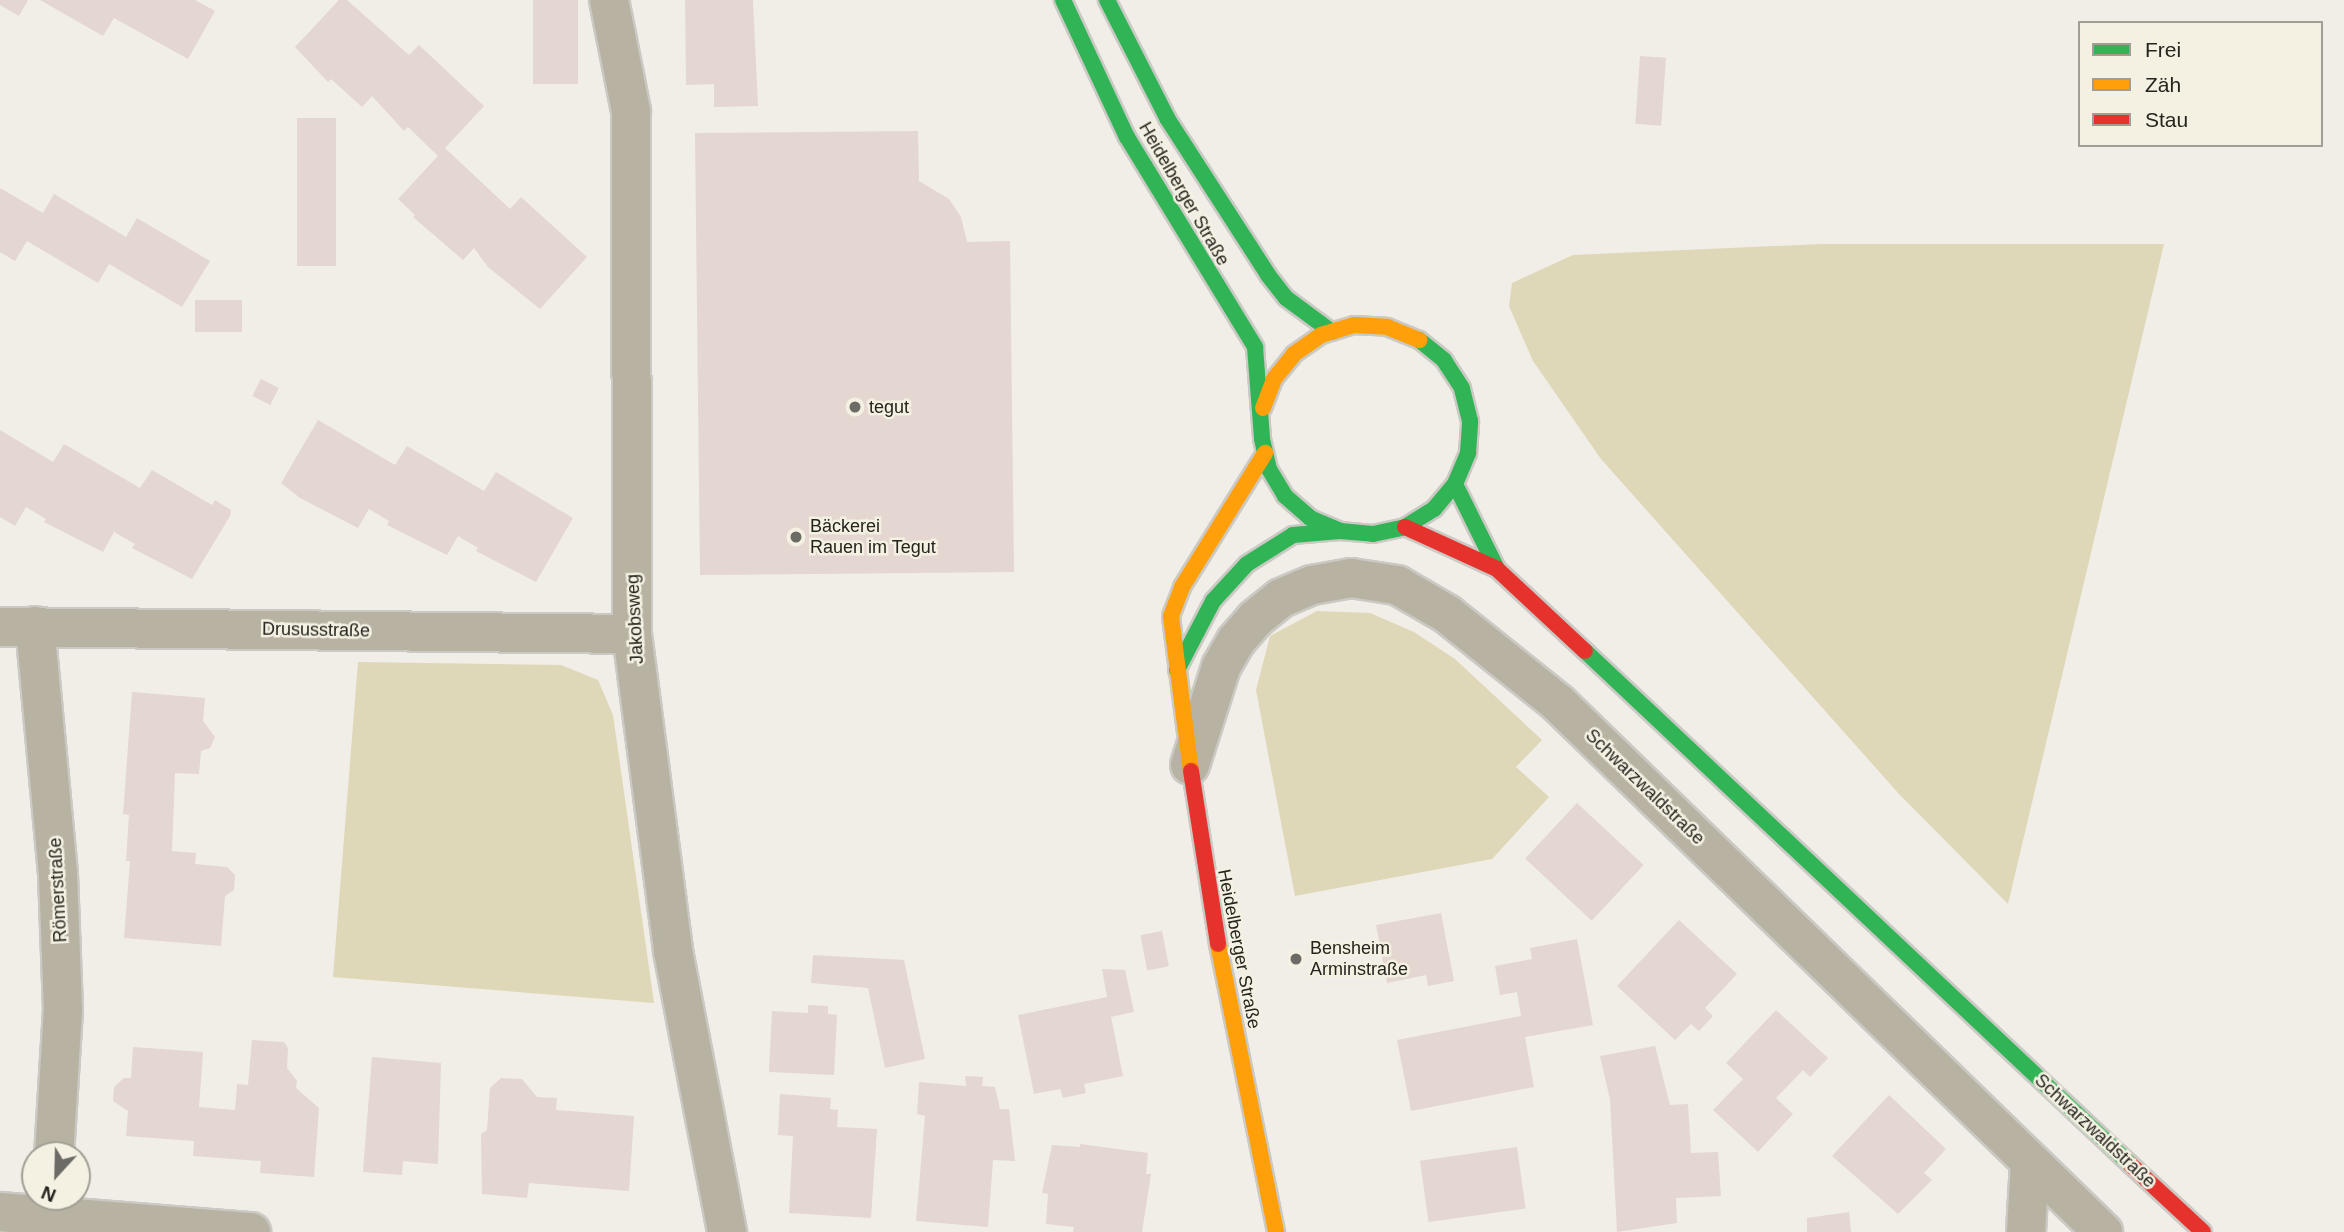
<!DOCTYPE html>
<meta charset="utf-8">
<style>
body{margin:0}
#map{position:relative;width:2344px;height:1232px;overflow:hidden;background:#f0eee7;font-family:Arial,sans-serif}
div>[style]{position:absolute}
.green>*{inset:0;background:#ded7b8}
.building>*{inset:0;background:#e4d6d0;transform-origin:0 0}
.roads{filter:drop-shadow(2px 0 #cbc9c4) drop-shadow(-2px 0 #cbc9c4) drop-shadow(0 2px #cbc9c4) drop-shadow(0 -2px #cbc9c4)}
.street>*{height:38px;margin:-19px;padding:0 19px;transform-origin:19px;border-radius:19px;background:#b7b2a2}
.fast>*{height:16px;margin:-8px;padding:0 8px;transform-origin:8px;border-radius:8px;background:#30b455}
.slow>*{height:16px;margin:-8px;padding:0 8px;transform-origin:8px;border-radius:8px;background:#ff9f0a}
.jam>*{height:16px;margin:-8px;padding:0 8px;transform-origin:8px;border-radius:8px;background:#e5322d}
.dots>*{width:19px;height:19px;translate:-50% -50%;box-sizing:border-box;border:4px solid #f4f1e3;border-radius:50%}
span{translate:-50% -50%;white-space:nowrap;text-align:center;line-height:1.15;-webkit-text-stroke:5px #f4f1e3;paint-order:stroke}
.street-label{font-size:18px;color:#25241f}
.poi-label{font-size:18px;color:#25241f}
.left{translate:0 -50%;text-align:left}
.legend{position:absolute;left:2078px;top:21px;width:245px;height:126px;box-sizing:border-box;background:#f4f1e3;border:2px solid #a19f95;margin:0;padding:9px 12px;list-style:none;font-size:21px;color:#25241f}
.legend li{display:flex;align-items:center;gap:14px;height:35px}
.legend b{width:35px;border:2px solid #a19f95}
.north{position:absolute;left:21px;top:1141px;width:70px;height:70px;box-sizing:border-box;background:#f4f1e3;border:2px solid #a19f95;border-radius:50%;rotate:202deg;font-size:19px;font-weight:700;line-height:28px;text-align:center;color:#25241f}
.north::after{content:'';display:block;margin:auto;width:24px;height:32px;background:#6c6b65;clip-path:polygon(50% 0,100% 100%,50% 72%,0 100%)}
</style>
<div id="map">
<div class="green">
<i style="clip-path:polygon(1822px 244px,2164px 244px,2008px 904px,1899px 794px,1601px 459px,1533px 361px,1509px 306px,1512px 283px,1573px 255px)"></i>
<i style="clip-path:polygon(1317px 611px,1370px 613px,1414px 632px,1455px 659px,1542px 740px,1516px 767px,1549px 797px,1492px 859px,1295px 896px,1256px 690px,1270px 636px)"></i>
<i style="clip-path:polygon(358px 662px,561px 665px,598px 680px,613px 715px,654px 1003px,333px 977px)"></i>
</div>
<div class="building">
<i style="clip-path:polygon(0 0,28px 0,19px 16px,0 5px)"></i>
<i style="clip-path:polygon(40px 0,195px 0,215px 11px,188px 59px,114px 18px,103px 36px)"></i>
<i style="clip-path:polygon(339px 0,347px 0,409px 55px,419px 45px,484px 106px,445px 148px,510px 209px,521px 197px,587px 257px,540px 309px,488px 267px,474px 248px,463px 260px,413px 217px,415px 215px,398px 199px,438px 156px,408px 127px,404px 131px,372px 96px,362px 107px,331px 79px,328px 82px,295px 47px)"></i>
<i style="left:533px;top:0;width:45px;height:84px"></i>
<i style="clip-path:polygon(685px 0,753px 0,758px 106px,714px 107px,714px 84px,686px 85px)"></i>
<i style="left:1640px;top:56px;width:26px;height:68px;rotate:4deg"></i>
<i style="left:336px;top:118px;width:148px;height:39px;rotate:90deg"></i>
<i style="clip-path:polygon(918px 131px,919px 181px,949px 199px,961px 217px,967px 242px,1010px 241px,1014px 572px,700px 575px,695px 133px)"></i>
<i style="clip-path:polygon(0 188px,43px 213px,54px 194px,126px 237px,137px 218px,210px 261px,182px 307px,109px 264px,98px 283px,27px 241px,15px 261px,0 252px)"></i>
<i style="left:195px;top:300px;width:47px;height:32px"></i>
<i style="left:261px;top:379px;width:20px;height:19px;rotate:27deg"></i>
<i style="clip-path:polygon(318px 420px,395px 465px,407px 446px,484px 491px,496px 472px,573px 518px,536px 582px,476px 551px,478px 548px,458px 536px,447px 555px,387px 525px,389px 521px,369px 509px,358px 528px,300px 498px,281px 483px)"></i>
<i style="clip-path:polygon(0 430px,53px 462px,64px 444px,140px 488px,152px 470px,212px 505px,215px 500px,231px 510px,230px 516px,192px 579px,132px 548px,135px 544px,114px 532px,103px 552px,44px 522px,46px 519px,26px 507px,15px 526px,0 517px)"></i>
<i style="clip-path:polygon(132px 692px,205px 698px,203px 721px,215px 737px,210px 748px,201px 751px,199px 774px,175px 773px,172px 851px,196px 853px,195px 864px,227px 867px,235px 875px,234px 890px,225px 896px,221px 946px,124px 938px,130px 861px,126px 861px,129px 815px,123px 814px)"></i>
<i style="left:1577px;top:803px;width:91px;height:76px;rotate:43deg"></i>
<i style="clip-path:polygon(1441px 913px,1454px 981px,1428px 986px,1426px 975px,1387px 983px,1376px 925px)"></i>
<i style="clip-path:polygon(1679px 920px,1737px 974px,1705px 1008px,1713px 1016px,1699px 1031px,1691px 1024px,1675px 1040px,1617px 986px)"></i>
<i style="left:1162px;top:931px;width:36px;height:22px;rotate:79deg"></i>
<i style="clip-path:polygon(1577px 939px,1593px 1025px,1525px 1037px,1534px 1087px,1411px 1111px,1397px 1040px,1521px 1016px,1517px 992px,1500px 995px,1495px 966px,1532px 959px,1530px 948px)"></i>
<i style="clip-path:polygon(813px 955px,904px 960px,925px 1059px,885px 1068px,868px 988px,811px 983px)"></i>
<i style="clip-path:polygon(1102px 969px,1125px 970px,1134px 1012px,1111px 1017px,1123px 1076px,1084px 1084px,1086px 1093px,1063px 1098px,1060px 1089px,1034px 1094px,1018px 1015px,1107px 997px)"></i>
<i style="clip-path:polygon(808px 1005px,828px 1006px,828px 1014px,837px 1015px,834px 1075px,769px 1072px,772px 1011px,808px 1013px)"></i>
<i style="clip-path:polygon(1776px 1010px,1828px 1058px,1810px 1077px,1803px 1070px,1776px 1098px,1793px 1114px,1758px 1152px,1713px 1110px,1743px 1079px,1726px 1063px)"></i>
<i style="clip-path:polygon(252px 1040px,284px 1042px,288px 1048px,287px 1068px,297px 1081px,296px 1088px,319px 1108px,314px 1177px,260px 1173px,261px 1161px,193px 1156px,194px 1141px,126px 1136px,128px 1111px,113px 1101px,114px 1087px,124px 1078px,131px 1078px,133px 1047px,203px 1052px,199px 1107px,235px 1110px,237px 1084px,248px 1085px)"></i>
<i style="clip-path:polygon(1655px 1046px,1670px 1105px,1688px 1104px,1691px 1153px,1718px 1152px,1721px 1196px,1676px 1198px,1677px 1223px,1617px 1232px,1610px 1100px,1600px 1056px)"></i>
<i style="clip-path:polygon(372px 1057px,441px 1063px,438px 1164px,403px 1161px,402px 1175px,363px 1172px)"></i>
<i style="clip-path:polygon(965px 1076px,983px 1077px,982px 1086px,995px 1087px,1000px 1109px,1009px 1109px,1015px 1161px,993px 1160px,988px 1227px,916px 1221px,925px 1116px,917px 1114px,919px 1082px,966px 1086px)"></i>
<i style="clip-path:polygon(501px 1078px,522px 1079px,537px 1097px,557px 1098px,556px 1110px,634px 1116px,629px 1191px,529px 1183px,527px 1198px,482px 1194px,481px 1134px,487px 1130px,490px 1088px)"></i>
<i style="clip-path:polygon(780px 1094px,831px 1098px,830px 1109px,838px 1110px,837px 1127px,877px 1129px,871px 1218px,789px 1213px,793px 1136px,778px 1135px)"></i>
<i style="clip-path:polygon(1889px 1095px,1946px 1149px,1924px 1173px,1932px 1180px,1898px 1214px,1832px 1156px)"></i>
<i style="clip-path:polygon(1080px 1144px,1148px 1153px,1146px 1174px,1151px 1174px,1142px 1232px,1073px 1232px,1074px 1227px,1046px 1224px,1048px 1194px,1042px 1193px,1052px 1145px,1080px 1147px)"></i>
<i style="left:1517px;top:1147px;width:62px;height:98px;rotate:82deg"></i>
<i style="clip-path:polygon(1849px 1212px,1851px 1232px,1807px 1232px,1807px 1218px)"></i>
</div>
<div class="roads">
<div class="street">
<i style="left:609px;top:0;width:113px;rotate:78.8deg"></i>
<i style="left:631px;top:111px;width:523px;rotate:89.89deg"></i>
<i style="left:632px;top:634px;width:320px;rotate:82.6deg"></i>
<i style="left:673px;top:951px;width:286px;rotate:79.1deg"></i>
<i style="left:35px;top:626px;width:249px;rotate:84.7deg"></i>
<i style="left:58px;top:874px;width:135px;rotate:87.9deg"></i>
<i style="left:63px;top:1009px;width:146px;rotate:93.5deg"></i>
<i style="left:0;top:627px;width:632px;rotate:0.63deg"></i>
<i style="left:1190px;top:765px;width:103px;rotate:-72.4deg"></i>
<i style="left:1221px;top:667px;width:30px;rotate:-60deg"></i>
<i style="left:1236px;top:641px;width:29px;rotate:-49deg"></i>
<i style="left:1255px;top:619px;width:33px;rotate:-39deg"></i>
<i style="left:1281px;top:598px;width:34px;rotate:-23deg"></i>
<i style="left:1312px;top:585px;width:40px;rotate:-10deg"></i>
<i style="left:1351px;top:578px;width:47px;rotate:8.7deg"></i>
<i style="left:1397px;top:585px;width:58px;rotate:30.1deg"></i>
<i style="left:1447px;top:614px;width:142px;rotate:38.7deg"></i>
<i style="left:1558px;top:703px;width:760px;rotate:44.15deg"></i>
<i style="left:0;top:1212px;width:252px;rotate:4.6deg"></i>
<i style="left:2026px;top:1232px;width:69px;rotate:-86.7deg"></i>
</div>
<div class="fast">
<i style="left:1063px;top:0;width:151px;rotate:65deg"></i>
<i style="left:1127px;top:137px;width:246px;rotate:58.6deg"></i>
<i style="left:1255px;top:347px;width:92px;rotate:85.6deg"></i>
<i style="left:1262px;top:439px;width:31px;rotate:77deg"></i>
<i style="left:1269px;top:469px;width:31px;rotate:59deg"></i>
<i style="left:1285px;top:496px;width:33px;rotate:41deg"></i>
<i style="left:1310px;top:518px;width:33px;rotate:23deg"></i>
<i style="left:1340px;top:531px;width:33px;rotate:5deg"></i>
<i style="left:1373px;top:534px;width:33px;rotate:-12deg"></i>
<i style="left:1405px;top:527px;width:34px;rotate:-32deg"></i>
<i style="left:1434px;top:509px;width:33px;rotate:-50deg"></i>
<i style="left:1455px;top:484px;width:34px;rotate:-67deg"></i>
<i style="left:1468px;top:453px;width:32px;rotate:-86deg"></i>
<i style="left:1470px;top:421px;width:34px;rotate:-104deg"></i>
<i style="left:1462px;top:388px;width:33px;rotate:-123deg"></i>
<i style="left:1444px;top:360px;width:32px;rotate:-141deg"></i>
<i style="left:1107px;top:0;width:132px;rotate:63deg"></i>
<i style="left:1167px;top:118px;width:187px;rotate:57.2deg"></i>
<i style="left:1268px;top:275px;width:29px;rotate:52deg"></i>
<i style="left:1286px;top:298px;width:57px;rotate:36.5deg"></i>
<i style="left:1455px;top:484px;width:95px;rotate:63.7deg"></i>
<i style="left:1585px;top:651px;width:750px;rotate:43.27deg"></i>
<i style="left:1177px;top:670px;width:78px;rotate:-62.4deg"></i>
<i style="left:1213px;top:601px;width:50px;rotate:-47.4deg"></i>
<i style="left:1247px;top:564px;width:54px;rotate:-32.2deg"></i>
<i style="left:1293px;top:535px;width:47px;rotate:-4.9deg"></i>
</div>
<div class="slow">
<i style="left:1263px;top:408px;width:31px;rotate:-69deg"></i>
<i style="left:1274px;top:379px;width:32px;rotate:-51deg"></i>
<i style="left:1294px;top:354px;width:33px;rotate:-35deg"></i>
<i style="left:1321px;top:335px;width:34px;rotate:-17deg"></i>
<i style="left:1354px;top:325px;width:33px;rotate:3deg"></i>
<i style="left:1387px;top:327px;width:35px;rotate:22deg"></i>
<i style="left:1191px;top:771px;width:156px;rotate:-97.4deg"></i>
<i style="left:1171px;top:616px;width:31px;rotate:-69deg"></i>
<i style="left:1182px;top:587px;width:158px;rotate:-58.2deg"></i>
<i style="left:1218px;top:944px;width:294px;rotate:78.6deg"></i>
</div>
<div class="jam">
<i style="left:1405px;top:527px;width:101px;rotate:24.5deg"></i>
<i style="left:1497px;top:569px;width:120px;rotate:43deg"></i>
<i style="left:1191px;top:771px;width:175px;rotate:81.1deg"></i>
<i style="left:2131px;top:1165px;width:98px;rotate:42.9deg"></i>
</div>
</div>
<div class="dots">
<i style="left:855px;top:407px;background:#6c6b65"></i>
<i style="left:796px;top:537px;background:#6c6b65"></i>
<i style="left:1296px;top:959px;background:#6c6b65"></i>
</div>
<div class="street-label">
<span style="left:1184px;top:194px;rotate:60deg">Heidelberger Straße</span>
<span style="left:635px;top:619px;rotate:-93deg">Jakobsweg</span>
<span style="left:316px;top:630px;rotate:1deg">Drususstraße</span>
<span style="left:1645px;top:787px;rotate:44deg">Schwarzwaldstraße</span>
<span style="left:58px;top:890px;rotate:-93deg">Römerstraße</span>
<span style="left:1239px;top:949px;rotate:79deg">Heidelberger Straße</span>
<span style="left:2095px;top:1131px;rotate:43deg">Schwarzwaldstraße</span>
</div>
<div class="poi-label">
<span class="left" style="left:869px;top:407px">tegut</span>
<span class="left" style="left:810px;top:537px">Bäckerei<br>Rauen im Tegut</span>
<span class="left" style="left:1310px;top:959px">Bensheim<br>Arminstraße</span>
</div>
<ul class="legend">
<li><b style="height:9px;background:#30b455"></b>Frei</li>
<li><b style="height:9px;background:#ff9f0a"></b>Zäh</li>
<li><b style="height:9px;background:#e5322d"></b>Stau</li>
</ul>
<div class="north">N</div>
</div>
